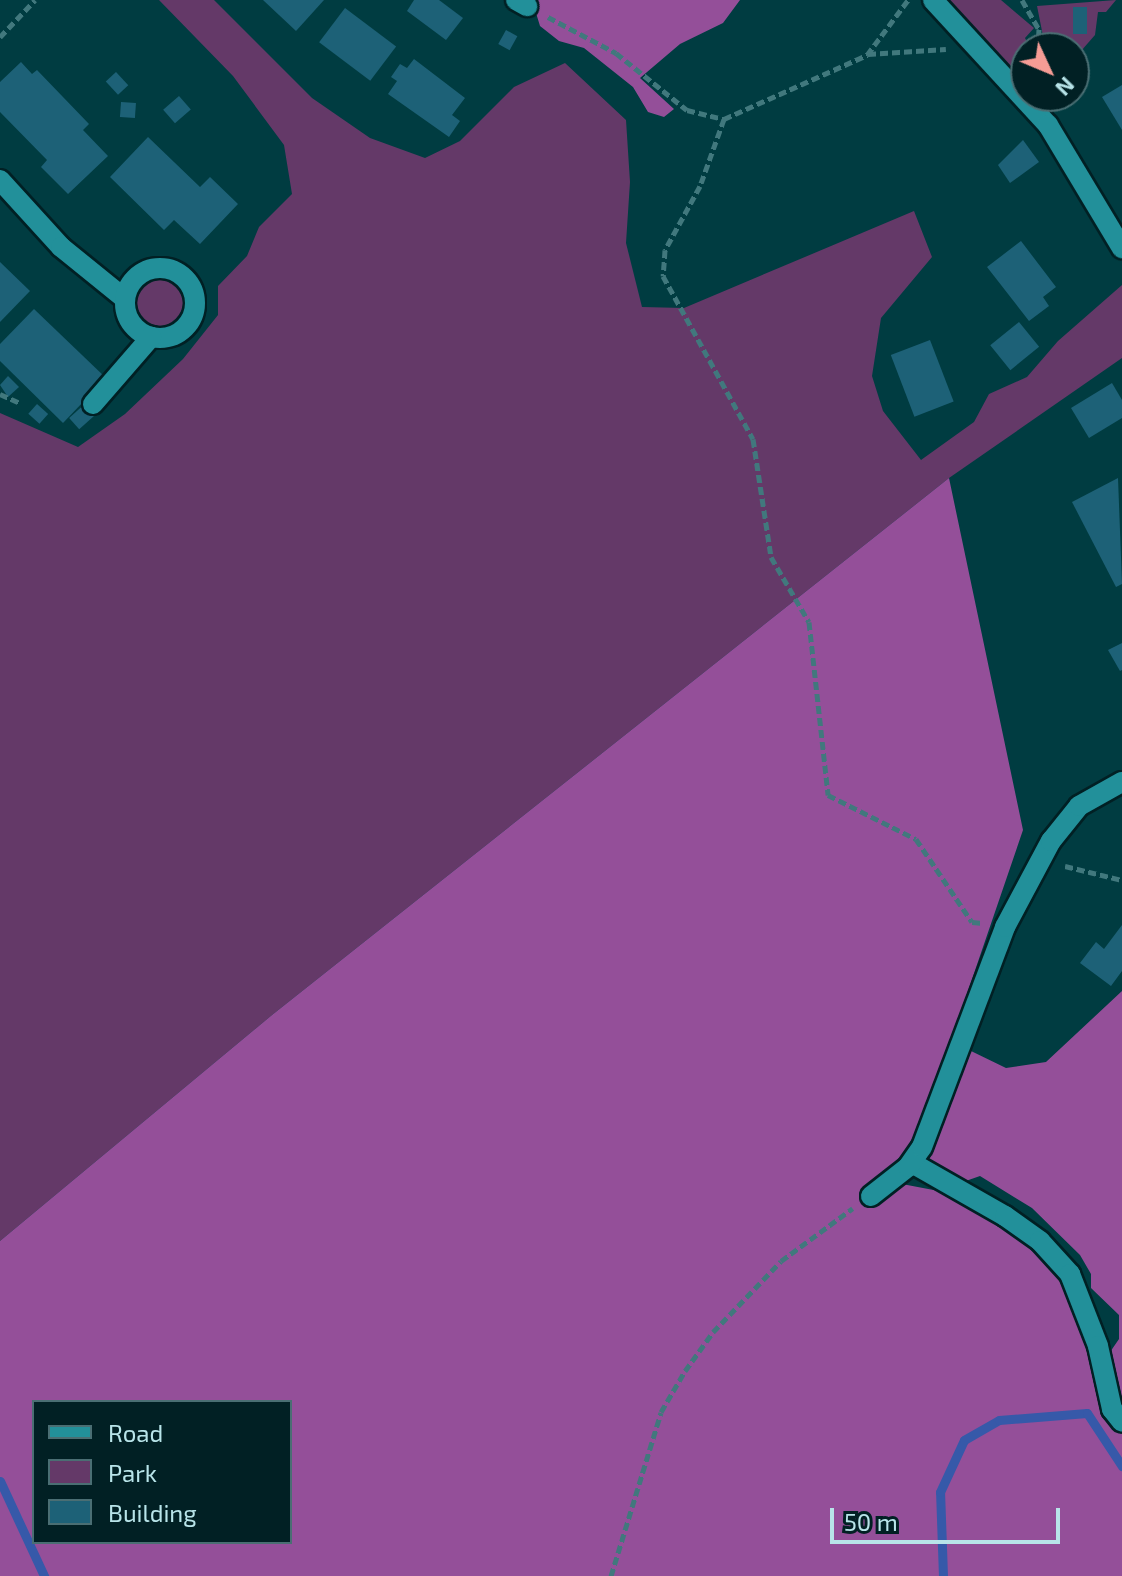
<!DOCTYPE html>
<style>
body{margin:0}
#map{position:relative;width:1122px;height:1576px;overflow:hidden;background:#003c41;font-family:"Exo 2",sans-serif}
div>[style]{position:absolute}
.green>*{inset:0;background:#643968}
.round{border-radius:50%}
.forest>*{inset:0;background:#944f99}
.stream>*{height:9px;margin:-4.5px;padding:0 4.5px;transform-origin:4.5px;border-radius:4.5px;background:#3659a9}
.building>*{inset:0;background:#1d6177;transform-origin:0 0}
.path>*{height:5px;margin-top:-2.5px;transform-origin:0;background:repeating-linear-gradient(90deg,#41787d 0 8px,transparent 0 12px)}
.roads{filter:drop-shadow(2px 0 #012024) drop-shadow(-2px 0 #012024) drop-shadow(0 2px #012024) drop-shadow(0 -2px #012024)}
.minor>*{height:20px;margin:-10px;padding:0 10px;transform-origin:10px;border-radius:10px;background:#22909a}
.minor>.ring{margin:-10px;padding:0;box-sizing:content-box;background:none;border:20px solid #22909a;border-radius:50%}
span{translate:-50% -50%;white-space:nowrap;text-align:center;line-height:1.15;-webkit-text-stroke:6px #012024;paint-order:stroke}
.legend{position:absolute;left:32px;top:1400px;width:260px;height:144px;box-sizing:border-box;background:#012024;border:2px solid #4a6e73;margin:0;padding:10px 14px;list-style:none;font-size:24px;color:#b8e4e9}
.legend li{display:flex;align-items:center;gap:16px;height:40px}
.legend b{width:40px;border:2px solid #4a6e73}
.north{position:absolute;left:1010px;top:32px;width:80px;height:80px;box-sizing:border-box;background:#012024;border:2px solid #4a6e73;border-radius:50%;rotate:134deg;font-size:22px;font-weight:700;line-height:32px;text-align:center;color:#b8e4e9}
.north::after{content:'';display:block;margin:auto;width:28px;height:36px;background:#f59c95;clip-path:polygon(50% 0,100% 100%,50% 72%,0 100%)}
.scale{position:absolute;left:830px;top:1508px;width:230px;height:36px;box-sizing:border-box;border:4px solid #b8e4e9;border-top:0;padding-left:10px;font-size:24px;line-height:28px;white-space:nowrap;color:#b8e4e9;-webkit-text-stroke:6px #012024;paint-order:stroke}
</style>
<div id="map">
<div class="green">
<i style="clip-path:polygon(159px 0,214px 0,312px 98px,370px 138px,425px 158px,460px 141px,514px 87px,565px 63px,626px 120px,630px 182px,626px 243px,642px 307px,684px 308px,914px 211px,932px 257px,881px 318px,872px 376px,883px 411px,921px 460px,974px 422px,989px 394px,1027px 377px,1058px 341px,1122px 285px,1122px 358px,949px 478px,272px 1015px,0 1241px,0 413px,78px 447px,125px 414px,183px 359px,218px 315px,218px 286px,247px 256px,259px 227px,292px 194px,284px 145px,233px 76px)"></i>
<i style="clip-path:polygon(943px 0,1001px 0,1034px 28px,1025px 38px,1030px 48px,1026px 92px)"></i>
<i style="clip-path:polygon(1116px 0,1106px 12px,1098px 12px,1095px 35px,1074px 59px,1074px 48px,1060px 48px,1054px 37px,1044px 41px,1037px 6px)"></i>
<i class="round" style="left:135px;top:276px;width:52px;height:52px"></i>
</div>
<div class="forest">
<i style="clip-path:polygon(532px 0,740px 0,723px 23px,680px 44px,640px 78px,674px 109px,664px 117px,648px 112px,633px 87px,584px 48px,559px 41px,540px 26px)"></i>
<i style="clip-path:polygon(evenodd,949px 478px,1023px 830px,902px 1184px,944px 1192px,1002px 1222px,1052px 1263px,1075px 1302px,1111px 1420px,1122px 1434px,1122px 1576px,0 1576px,0 1241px,272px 1015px,949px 478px,34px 1402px,290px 1402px,290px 1542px,34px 1542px,34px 1402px)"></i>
<i style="clip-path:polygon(1122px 991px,1122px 1411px,1106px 1358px,1119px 1339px,1119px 1315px,1091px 1288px,1091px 1274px,1080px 1255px,1032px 1208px,980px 1176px,960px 1183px,920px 1163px,971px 1051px,1006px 1068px,1046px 1062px)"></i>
</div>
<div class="stream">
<i style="left:0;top:1481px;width:105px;rotate:65.1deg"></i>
<i style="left:943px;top:1576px;width:84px;rotate:-92deg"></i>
<i style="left:940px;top:1492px;width:57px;rotate:-65.2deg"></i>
<i style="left:964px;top:1440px;width:40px;rotate:-29.7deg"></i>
<i style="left:999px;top:1420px;width:88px;rotate:-4.5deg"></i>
<i style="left:1087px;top:1413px;width:64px;rotate:56.6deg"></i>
</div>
<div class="building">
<i style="clip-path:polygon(263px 0,324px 0,296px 31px)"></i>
<i style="clip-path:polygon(414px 0,439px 0,463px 18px,446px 40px,407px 11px)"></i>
<i style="left:1073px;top:7px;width:14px;height:27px"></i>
<i style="left:345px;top:8px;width:64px;height:43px;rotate:37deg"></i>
<i style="left:506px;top:30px;width:13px;height:16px;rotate:29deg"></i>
<i style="clip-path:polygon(414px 59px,465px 98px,452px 115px,460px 121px,449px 137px,388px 94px,397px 81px,391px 77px,400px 64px,407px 68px)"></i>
<i style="clip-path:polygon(21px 62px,32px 74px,37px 70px,89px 124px,83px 130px,108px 156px,68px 194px,41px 167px,47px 160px,0 112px,0 82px)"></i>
<i style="left:116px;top:72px;width:18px;height:14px;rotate:47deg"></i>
<i style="clip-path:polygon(1122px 85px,1122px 130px,1102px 97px)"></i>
<i style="left:179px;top:96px;width:18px;height:21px;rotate:49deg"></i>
<i style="left:121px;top:102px;width:15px;height:15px;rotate:4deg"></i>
<i style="clip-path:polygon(148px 137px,200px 187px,210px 177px,238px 204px,200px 244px,174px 220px,164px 230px,110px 177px)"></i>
<i style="clip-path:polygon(1023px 140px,1039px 162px,1010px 183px,998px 165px)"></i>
<i style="clip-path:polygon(1021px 241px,1056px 287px,1043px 297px,1049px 306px,1029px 321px,987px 267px)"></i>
<i style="clip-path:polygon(0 262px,30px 291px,0 322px)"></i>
<i style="clip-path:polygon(34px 309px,106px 378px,63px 423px,0 361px,0 344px)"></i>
<i style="left:1019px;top:322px;width:32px;height:37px;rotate:51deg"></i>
<i style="left:930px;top:340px;width:66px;height:42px;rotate:69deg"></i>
<i style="clip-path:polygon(8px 376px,19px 387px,8px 397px,0 385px)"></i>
<i style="clip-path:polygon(1112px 383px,1122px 400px,1122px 418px,1089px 438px,1071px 408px)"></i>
<i style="left:87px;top:402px;width:15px;height:24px;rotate:48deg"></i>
<i style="left:37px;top:404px;width:15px;height:13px;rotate:42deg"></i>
<i style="clip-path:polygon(1118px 478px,1122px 584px,1116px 587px,1072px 502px)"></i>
<i style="clip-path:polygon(1122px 643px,1122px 670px,1120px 671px,1108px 650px)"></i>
<i style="clip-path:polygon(1122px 925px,1122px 971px,1111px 986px,1080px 963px,1096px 942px,1104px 949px)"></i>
</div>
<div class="path">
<i style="left:1022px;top:0;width:34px;rotate:60deg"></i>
<i style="left:1039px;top:29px;width:19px;rotate:93deg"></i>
<i style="left:548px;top:17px;width:77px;rotate:27.9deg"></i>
<i style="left:616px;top:53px;width:91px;rotate:38.8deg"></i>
<i style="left:687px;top:110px;width:38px;rotate:14deg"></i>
<i style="left:724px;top:119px;width:157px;rotate:-24.1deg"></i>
<i style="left:867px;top:55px;width:69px;rotate:-53.3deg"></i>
<i style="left:0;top:37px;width:51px;rotate:-46.6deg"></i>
<i style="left:868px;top:54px;width:78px;rotate:-3.7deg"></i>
<i style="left:724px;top:119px;width:71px;rotate:109.7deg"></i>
<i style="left:700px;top:186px;width:73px;rotate:118.7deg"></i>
<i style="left:665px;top:250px;width:26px;rotate:94deg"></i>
<i style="left:663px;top:276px;width:186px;rotate:61.1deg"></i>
<i style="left:753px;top:439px;width:119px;rotate:81.3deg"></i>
<i style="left:771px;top:557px;width:75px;rotate:59.7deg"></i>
<i style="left:809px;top:622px;width:174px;rotate:83.7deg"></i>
<i style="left:828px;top:795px;width:98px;rotate:26.6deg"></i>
<i style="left:916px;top:839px;width:100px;rotate:56deg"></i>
<i style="left:972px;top:922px;width:11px;rotate:5deg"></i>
<i style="left:0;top:394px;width:22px;rotate:24deg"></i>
<i style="left:1065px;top:866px;width:59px;rotate:13.8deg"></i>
<i style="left:611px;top:1576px;width:171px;rotate:-73deg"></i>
<i style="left:661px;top:1412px;width:48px;rotate:-59.7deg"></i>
<i style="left:685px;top:1371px;width:48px;rotate:-54.3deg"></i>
<i style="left:713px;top:1332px;width:98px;rotate:-46.2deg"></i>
<i style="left:781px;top:1261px;width:89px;rotate:-36.4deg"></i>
</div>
<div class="roads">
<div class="minor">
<i style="left:516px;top:0;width:13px;rotate:29deg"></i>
<i style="left:933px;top:0;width:170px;rotate:47.4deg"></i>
<i style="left:1048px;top:125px;width:144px;rotate:59deg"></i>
<i style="left:0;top:180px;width:91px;rotate:47.7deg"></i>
<i style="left:61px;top:247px;width:81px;rotate:39deg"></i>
<i class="ring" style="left:125px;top:268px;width:50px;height:50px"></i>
<i style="left:93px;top:404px;width:89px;rotate:-49.1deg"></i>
<i style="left:912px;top:1163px;width:107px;rotate:29.7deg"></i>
<i style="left:1005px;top:1216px;width:43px;rotate:35.5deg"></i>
<i style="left:1040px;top:1241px;width:45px;rotate:47.7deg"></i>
<i style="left:1070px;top:1274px;width:77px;rotate:68.7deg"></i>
<i style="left:1098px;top:1346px;width:65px;rotate:77.5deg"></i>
<i style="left:1112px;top:1409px;width:16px;rotate:52deg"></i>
<i style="left:871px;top:1196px;width:47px;rotate:-38.1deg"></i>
<i style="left:908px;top:1167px;width:24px;rotate:-55deg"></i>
<i style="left:922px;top:1147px;width:235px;rotate:-69.3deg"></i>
<i style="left:1005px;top:927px;width:98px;rotate:-61.9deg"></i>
<i style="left:1051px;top:841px;width:45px;rotate:-51.3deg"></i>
<i style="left:1079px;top:806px;width:49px;rotate:-29.2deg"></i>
</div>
</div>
<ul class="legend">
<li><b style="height:10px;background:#22909a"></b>Road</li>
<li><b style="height:22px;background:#643968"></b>Park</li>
<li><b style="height:22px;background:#1d6177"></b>Building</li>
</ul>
<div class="north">N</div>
<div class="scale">50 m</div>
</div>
